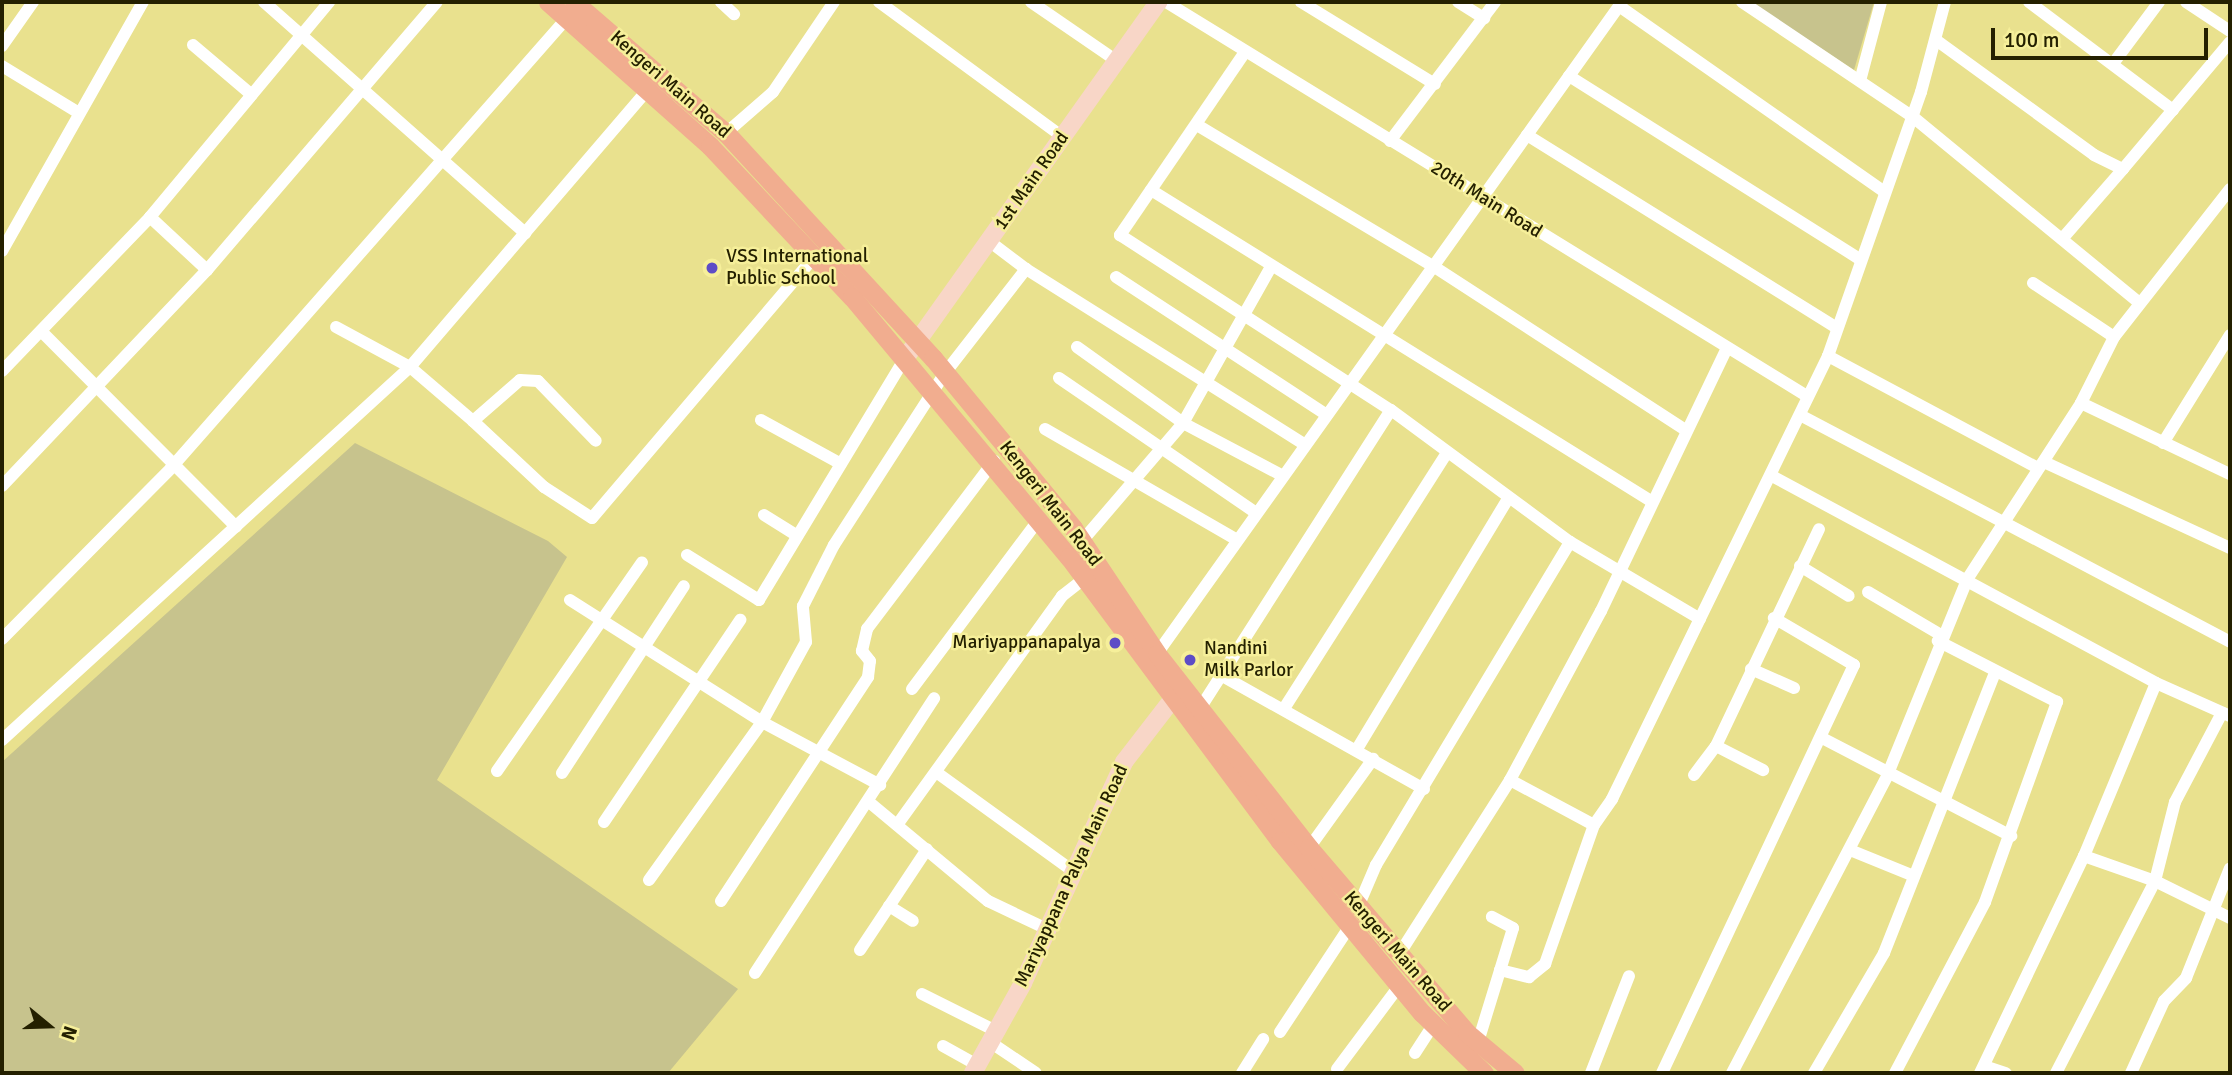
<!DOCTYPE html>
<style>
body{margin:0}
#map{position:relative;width:2232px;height:1075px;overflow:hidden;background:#e9e18e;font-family:Signika,sans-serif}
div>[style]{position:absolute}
.green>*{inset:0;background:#c7c38d}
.street>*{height:12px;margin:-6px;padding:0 6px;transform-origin:6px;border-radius:6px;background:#fff}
.secondary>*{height:18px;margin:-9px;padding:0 9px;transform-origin:9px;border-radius:9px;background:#f8d6c7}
.primary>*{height:19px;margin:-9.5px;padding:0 9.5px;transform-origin:9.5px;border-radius:9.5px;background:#f1ad8f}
.dots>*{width:19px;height:19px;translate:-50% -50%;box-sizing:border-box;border:4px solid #f6ef9a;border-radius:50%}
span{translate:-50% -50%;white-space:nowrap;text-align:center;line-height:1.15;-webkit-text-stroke:5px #f6ef9a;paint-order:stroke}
.street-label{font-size:19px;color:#242000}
.poi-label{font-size:19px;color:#242000}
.left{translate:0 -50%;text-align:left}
.right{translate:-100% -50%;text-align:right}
.frame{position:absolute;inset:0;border:4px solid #242000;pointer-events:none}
.north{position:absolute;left:14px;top:991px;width:70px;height:70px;-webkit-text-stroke:5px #f6ef9a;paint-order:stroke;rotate:109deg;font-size:19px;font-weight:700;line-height:28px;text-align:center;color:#242000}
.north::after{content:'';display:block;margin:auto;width:24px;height:32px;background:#242000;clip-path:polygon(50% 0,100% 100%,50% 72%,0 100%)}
.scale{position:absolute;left:1991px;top:28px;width:217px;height:32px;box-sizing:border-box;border:4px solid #242000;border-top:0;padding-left:9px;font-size:21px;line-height:24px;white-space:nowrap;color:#242000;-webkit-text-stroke:5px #f6ef9a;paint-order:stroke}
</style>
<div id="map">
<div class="green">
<i style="clip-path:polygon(1750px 2px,1874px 2px,1854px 70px)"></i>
<i style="clip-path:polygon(355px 443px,548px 541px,567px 557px,437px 780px,738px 989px,668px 1073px,2px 1073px,2px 762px)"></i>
</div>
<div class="street">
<i style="left:264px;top:2px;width:349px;rotate:41.5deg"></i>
<i style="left:721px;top:2px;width:18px;rotate:43deg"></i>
<i style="left:879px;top:2px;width:228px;rotate:36.3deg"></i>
<i style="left:1031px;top:2px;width:104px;rotate:34.5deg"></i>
<i style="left:1166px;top:2px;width:752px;rotate:31.58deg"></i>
<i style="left:1301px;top:2px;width:157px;rotate:31.5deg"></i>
<i style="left:1458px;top:2px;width:31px;rotate:32deg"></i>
<i style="left:1742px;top:2px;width:206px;rotate:33.9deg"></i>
<i style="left:1913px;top:117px;width:291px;rotate:39.4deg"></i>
<i style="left:2029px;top:2px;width:180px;rotate:36.9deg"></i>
<i style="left:2186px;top:2px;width:53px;rotate:33.4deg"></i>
<i style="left:1619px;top:6px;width:325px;rotate:35deg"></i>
<i style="left:1936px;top:40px;width:195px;rotate:36deg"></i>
<i style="left:2094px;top:155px;width:32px;rotate:26deg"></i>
<i style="left:2123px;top:169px;width:166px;rotate:-49.9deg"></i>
<i style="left:193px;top:45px;width:77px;rotate:40.3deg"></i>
<i style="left:2px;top:46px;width:54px;rotate:-54.8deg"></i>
<i style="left:1245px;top:52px;width:222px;rotate:124.3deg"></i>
<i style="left:1120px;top:235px;width:323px;rotate:32.9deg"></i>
<i style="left:1391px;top:410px;width:222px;rotate:36.4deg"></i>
<i style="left:1570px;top:542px;width:151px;rotate:30.6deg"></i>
<i style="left:2115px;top:61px;width:74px;rotate:-53.3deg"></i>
<i style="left:2px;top:66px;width:90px;rotate:31.4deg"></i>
<i style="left:1569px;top:76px;width:344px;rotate:32.2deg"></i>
<i style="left:1860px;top:81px;width:82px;rotate:-75.1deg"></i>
<i style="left:1197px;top:125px;width:275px;rotate:30.9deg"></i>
<i style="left:1433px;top:266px;width:302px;rotate:33deg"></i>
<i style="left:726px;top:133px;width:62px;rotate:-41.1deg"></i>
<i style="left:773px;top:92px;width:109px;rotate:-55.9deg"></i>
<i style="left:1527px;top:135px;width:362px;rotate:31.9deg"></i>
<i style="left:1390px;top:141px;width:174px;rotate:-52.9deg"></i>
<i style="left:1151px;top:190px;width:589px;rotate:31.88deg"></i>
<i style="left:150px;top:217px;width:78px;rotate:42.9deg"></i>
<i style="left:2062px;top:239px;width:93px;rotate:-48.9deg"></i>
<i style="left:2px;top:251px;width:286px;rotate:-60.5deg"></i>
<i style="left:1026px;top:269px;width:330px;rotate:32.2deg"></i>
<i style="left:1116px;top:277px;width:252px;rotate:33.2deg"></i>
<i style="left:2033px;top:283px;width:97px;rotate:33.7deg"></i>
<i style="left:336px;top:327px;width:84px;rotate:28.4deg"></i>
<i style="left:410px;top:367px;width:83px;rotate:40.6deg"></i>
<i style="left:473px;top:421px;width:62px;rotate:-41.1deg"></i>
<i style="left:520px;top:380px;width:18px;rotate:3deg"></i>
<i style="left:538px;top:381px;width:83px;rotate:46deg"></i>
<i style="left:44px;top:334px;width:272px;rotate:45.1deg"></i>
<i style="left:1077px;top:347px;width:130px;rotate:35.6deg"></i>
<i style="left:1183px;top:423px;width:113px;rotate:27.9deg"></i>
<i style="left:1828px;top:356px;width:238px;rotate:28.1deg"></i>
<i style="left:2038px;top:468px;width:8px;rotate:-45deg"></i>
<i style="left:2044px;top:462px;width:205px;rotate:24.8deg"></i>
<i style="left:2px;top:371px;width:214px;rotate:-46.1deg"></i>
<i style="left:150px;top:217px;width:280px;rotate:-50.2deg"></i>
<i style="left:1059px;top:378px;width:239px;rotate:34.4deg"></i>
<i style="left:2081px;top:403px;width:165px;rotate:25.5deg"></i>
<i style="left:1800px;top:415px;width:486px;rotate:27.8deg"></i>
<i style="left:761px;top:420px;width:91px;rotate:28.8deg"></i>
<i style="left:473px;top:421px;width:97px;rotate:42.9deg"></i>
<i style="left:544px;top:487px;width:57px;rotate:32.9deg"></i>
<i style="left:592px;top:518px;width:343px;rotate:-49.6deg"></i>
<i style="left:1045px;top:429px;width:222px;rotate:30deg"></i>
<i style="left:2163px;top:443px;width:127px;rotate:-58.2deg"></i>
<i style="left:1772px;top:476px;width:436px;rotate:28.3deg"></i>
<i style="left:2px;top:486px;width:298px;rotate:-46.5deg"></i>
<i style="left:207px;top:270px;width:353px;rotate:-49.4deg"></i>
<i style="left:764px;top:515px;width:39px;rotate:32deg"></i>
<i style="left:1082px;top:541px;width:155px;rotate:-49.4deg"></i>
<i style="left:1183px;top:423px;width:179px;rotate:-60.6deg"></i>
<i style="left:687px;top:555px;width:85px;rotate:32deg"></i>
<i style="left:759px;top:600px;width:280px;rotate:-58.9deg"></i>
<i style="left:1800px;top:566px;width:57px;rotate:31.5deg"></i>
<i style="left:1868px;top:592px;width:85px;rotate:30.5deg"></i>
<i style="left:570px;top:600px;width:227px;rotate:32.4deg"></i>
<i style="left:762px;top:722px;width:134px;rotate:28.1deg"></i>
<i style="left:2px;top:639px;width:240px;rotate:-45.3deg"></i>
<i style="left:171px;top:468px;width:599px;rotate:-48.65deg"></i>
<i style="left:1154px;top:658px;width:806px;rotate:-54.5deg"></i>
<i style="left:1751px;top:669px;width:47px;rotate:23.8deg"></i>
<i style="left:1226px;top:678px;width:227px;rotate:29.3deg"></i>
<i style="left:912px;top:689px;width:212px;rotate:-53.2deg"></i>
<i style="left:1285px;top:707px;width:301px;rotate:-57.5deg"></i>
<i style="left:1199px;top:710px;width:356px;rotate:-57.4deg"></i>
<i style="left:1824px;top:739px;width:211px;rotate:27.4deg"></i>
<i style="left:2px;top:740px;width:553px;rotate:-42.43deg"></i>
<i style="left:410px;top:367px;width:366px;rotate:-49.4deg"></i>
<i style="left:1716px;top:746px;width:53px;rotate:27.1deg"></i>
<i style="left:1357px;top:749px;width:291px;rotate:-58.9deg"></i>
<i style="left:497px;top:771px;width:254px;rotate:-55.2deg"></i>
<i style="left:936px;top:772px;width:170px;rotate:35.9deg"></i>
<i style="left:562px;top:773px;width:223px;rotate:-56.9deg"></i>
<i style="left:1694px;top:775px;width:36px;rotate:-53deg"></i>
<i style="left:1716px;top:746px;width:240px;rotate:-64.6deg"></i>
<i style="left:1510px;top:780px;width:95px;rotate:28.2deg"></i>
<i style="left:1594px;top:825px;width:32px;rotate:-55deg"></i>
<i style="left:1612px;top:799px;width:493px;rotate:-64deg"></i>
<i style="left:1828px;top:356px;width:280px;rotate:-70.6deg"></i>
<i style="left:1921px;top:92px;width:93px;rotate:-75.1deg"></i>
<i style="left:869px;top:802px;width:155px;rotate:39.8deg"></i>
<i style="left:988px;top:901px;width:65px;rotate:25.4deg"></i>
<i style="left:604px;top:822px;width:244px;rotate:-56deg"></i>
<i style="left:897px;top:825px;width:282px;rotate:-54.2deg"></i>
<i style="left:1062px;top:596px;width:29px;rotate:-38deg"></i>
<i style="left:1309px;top:848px;width:110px;rotate:-54.3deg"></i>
<i style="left:1850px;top:850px;width:69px;rotate:22.1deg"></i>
<i style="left:2084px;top:856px;width:75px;rotate:19.4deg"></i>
<i style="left:2155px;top:881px;width:84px;rotate:26.3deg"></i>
<i style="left:649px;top:880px;width:194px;rotate:-54.4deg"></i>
<i style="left:762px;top:722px;width:91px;rotate:-61.2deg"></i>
<i style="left:806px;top:642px;width:36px;rotate:-95deg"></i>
<i style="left:803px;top:606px;width:68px;rotate:-63.1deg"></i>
<i style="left:834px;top:545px;width:205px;rotate:-57.2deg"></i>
<i style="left:945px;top:373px;width:132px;rotate:-52.1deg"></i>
<i style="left:1026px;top:269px;width:46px;rotate:-142.9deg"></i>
<i style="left:721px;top:901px;width:268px;rotate:-56.7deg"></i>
<i style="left:868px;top:677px;width:16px;rotate:-83deg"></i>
<i style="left:870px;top:661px;width:13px;rotate:-129deg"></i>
<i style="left:862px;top:651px;width:23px;rotate:-77deg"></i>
<i style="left:867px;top:629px;width:211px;rotate:-52.9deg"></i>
<i style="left:889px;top:906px;width:28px;rotate:32deg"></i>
<i style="left:1358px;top:907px;width:46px;rotate:-66.8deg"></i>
<i style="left:1376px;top:865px;width:377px;rotate:-59deg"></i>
<i style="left:860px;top:950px;width:121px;rotate:-56.4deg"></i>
<i style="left:1398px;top:956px;width:209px;rotate:-57.5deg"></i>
<i style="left:1510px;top:780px;width:192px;rotate:-61.7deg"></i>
<i style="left:1601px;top:611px;width:292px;rotate:-64.4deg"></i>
<i style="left:1500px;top:970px;width:30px;rotate:14deg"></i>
<i style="left:1529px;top:977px;width:21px;rotate:-39deg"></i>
<i style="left:1545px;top:964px;width:147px;rotate:-70.6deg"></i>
<i style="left:755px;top:973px;width:328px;rotate:-56.9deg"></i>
<i style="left:922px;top:994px;width:83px;rotate:26.6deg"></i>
<i style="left:1280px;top:1032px;width:127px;rotate:-56.6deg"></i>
<i style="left:990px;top:1042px;width:55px;rotate:34deg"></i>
<i style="left:1478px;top:1042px;width:119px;rotate:-72.9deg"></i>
<i style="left:1513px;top:928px;width:24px;rotate:-152deg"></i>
<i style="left:943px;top:1046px;width:39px;rotate:29deg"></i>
<i style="left:1415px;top:1053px;width:33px;rotate:-57deg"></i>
<i style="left:1984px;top:1066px;width:23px;rotate:18deg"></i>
<i style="left:1337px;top:1069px;width:104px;rotate:-53.2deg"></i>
<i style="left:1242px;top:1073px;width:40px;rotate:-58deg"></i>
<i style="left:1591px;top:1073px;width:104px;rotate:-68.6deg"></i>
<i style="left:1662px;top:1073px;width:451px;rotate:-64.8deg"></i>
<i style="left:1854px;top:665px;width:93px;rotate:-149.6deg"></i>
<i style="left:1732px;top:1073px;width:335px;rotate:-62.4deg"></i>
<i style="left:1887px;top:776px;width:214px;rotate:-67.8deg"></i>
<i style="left:1968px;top:578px;width:208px;rotate:-57.1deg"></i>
<i style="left:2081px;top:403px;width:74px;rotate:-63.4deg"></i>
<i style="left:2114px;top:337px;width:188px;rotate:-51.9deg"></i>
<i style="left:1814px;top:1073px;width:139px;rotate:-59.7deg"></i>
<i style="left:1884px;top:953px;width:301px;rotate:-68.4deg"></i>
<i style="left:1895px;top:1073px;width:193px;rotate:-62.2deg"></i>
<i style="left:1985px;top:902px;width:213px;rotate:-70.2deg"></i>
<i style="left:2057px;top:702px;width:134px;rotate:-152.9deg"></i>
<i style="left:1980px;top:1073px;width:241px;rotate:-64.4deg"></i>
<i style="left:2084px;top:856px;width:187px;rotate:-67.4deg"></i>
<i style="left:2156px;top:683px;width:81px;rotate:24deg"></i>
<i style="left:2056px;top:1073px;width:216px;rotate:-62.7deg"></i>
<i style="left:2155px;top:881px;width:81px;rotate:-75.8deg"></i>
<i style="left:2175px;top:802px;width:101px;rotate:-62.2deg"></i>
<i style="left:2131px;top:1073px;width:79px;rotate:-65.4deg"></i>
<i style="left:2164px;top:1001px;width:32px;rotate:-46deg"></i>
<i style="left:2186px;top:978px;width:118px;rotate:-68.2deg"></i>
</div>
<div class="secondary">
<i style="left:904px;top:360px;width:439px;rotate:-54.6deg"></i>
<i style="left:973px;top:1073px;width:103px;rotate:-60.9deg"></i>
<i style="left:1023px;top:983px;width:243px;rotate:-65.4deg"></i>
<i style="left:1124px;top:762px;width:95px;rotate:-52.3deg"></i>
</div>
<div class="primary">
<i style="left:548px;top:2px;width:217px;rotate:41.6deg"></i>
<i style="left:710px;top:146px;width:207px;rotate:46.8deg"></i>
<i style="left:852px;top:297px;width:339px;rotate:50.2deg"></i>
<i style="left:1069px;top:557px;width:354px;rotate:53.4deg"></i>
<i style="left:1280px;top:841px;width:223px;rotate:50.5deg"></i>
<i style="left:1422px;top:1013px;width:86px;rotate:44.1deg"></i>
<i style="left:574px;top:2px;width:201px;rotate:40.8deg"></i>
<i style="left:726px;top:133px;width:306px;rotate:47.4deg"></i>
<i style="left:933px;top:358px;width:220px;rotate:50.5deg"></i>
<i style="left:1073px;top:528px;width:151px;rotate:56.3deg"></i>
<i style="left:1157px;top:654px;width:246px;rotate:51.9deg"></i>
<i style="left:1309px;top:848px;width:243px;rotate:49.5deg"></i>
<i style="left:1467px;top:1033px;width:62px;rotate:39.8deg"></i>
</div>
<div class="dots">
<i style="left:712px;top:268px;background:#5e4dc6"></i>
<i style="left:1115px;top:643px;background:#5e4dc6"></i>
<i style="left:1190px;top:660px;background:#5e4dc6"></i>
</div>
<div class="street-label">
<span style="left:670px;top:85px;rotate:41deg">Kengeri Main Road</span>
<span style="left:1032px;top:181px;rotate:-55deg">1st Main Road</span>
<span style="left:1486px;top:200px;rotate:32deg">20th Main Road</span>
<span style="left:1050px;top:504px;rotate:52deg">Kengeri Main Road</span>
<span style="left:1072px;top:876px;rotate:-65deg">Mariyappana Palya Main Road</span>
<span style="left:1397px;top:952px;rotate:49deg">Kengeri Main Road</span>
</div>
<div class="poi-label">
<span class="left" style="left:726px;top:268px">VSS International<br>Public School</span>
<span class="right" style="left:1101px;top:643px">Mariyappanapalya</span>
<span class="left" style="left:1204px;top:660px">Nandini<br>Milk Parlor</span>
</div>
<div class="frame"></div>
<div class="north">N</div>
<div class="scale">100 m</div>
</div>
